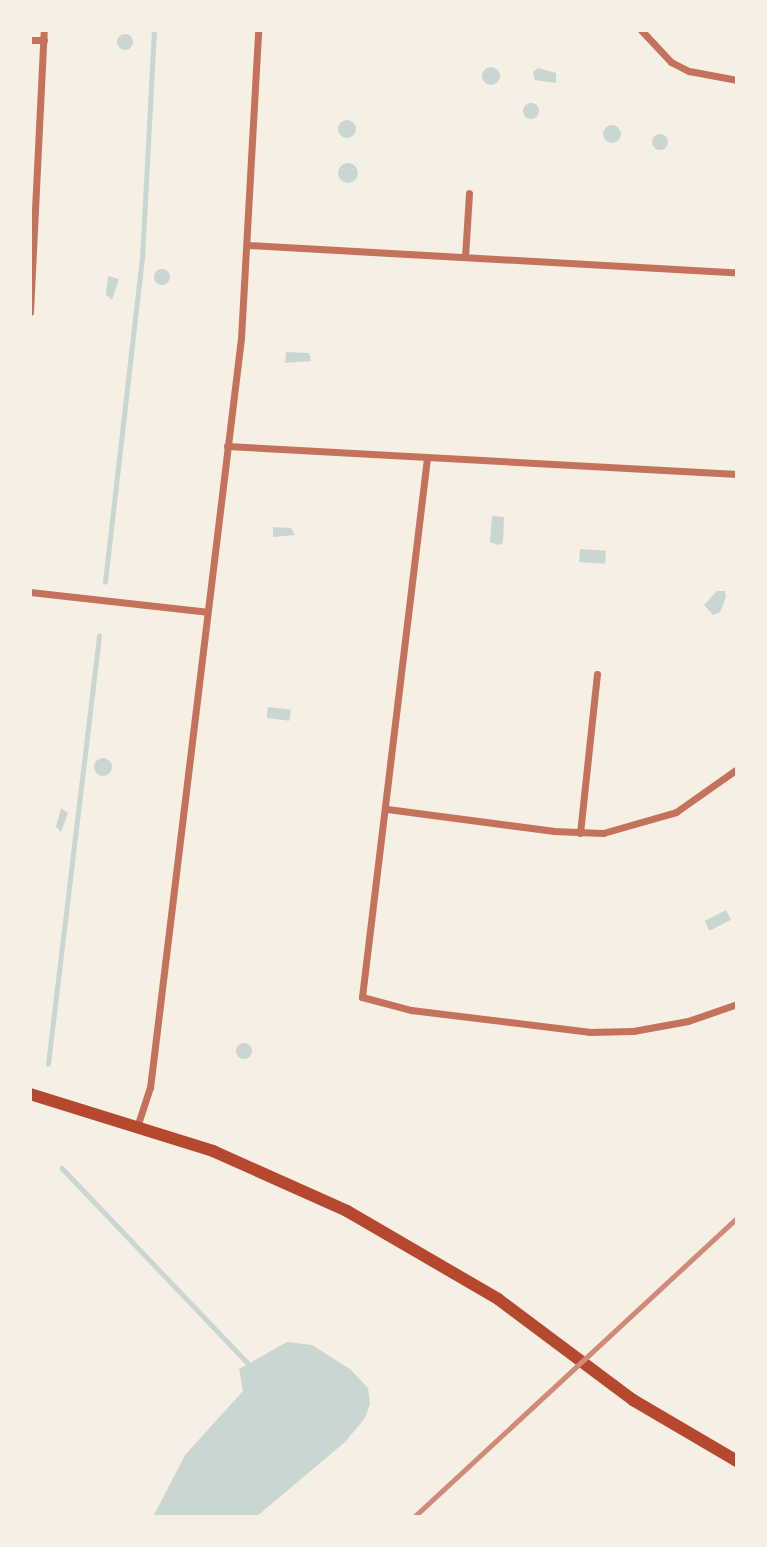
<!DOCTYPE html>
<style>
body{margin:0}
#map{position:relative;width:767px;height:1547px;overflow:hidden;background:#f6efe4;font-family:Manrope,sans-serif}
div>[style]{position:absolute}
.water>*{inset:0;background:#c9d6d2;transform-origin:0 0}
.round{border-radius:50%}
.stream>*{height:4.5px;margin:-2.25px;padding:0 2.25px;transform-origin:2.25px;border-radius:2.25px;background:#c9d6d2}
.minor>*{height:7px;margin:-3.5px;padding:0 3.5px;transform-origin:3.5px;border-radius:3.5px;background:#c5725c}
.secondary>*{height:12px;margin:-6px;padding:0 6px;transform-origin:6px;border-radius:6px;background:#b5482f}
.rail>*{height:4.5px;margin:-2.25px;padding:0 2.25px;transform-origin:2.25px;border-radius:2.25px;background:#cf8b77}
span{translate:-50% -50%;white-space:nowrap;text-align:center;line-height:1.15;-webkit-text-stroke:7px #f6efe4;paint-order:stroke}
.frame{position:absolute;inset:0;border:32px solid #f6efe4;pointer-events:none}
</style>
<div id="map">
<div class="water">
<i class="round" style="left:117px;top:34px;width:16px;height:16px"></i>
<i class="round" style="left:482px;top:67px;width:18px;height:18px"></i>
<i style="clip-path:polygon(538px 68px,556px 73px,556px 83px,535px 80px,533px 72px)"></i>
<i class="round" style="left:523px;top:103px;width:16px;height:16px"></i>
<i class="round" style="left:338px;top:120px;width:18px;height:18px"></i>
<i class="round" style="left:603px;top:125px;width:18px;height:18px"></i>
<i class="round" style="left:652px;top:134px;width:16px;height:16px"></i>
<i class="round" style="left:338px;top:163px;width:20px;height:20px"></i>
<i class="round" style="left:154px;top:269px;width:16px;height:16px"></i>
<i style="clip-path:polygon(108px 276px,119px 279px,112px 300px,106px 295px)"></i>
<i style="clip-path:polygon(286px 352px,309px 353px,311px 361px,285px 363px)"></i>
<i style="clip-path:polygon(492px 516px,504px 517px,503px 543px,499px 545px,490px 542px)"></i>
<i style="clip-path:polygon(273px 527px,291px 528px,295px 535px,273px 537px)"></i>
<i style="left:580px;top:549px;width:26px;height:13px;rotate:4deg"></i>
<i style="clip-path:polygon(717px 591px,725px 591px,726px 597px,720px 612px,713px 615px,704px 605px)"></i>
<i style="left:268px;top:707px;width:23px;height:11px;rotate:7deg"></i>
<i class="round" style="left:94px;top:758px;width:18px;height:18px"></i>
<i style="clip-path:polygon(61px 808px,68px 813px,61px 832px,56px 827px)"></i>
<i style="left:726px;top:910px;width:11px;height:24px;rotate:63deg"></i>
<i class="round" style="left:236px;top:1043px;width:16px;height:16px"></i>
<i style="clip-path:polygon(287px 1342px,312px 1345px,350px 1369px,368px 1388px,370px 1404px,365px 1418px,345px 1442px,256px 1517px,153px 1517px,185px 1455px,243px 1391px,239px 1369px)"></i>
</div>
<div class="stream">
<i style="left:105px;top:582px;width:325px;rotate:-83.5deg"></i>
<i style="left:142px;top:259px;width:229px;rotate:-87deg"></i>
<i style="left:48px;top:1064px;width:431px;rotate:-83.2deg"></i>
<i style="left:62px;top:1168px;width:269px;rotate:46.4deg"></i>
</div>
<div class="minor">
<i style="left:641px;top:30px;width:44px;rotate:46.8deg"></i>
<i style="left:671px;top:62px;width:20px;rotate:27deg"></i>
<i style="left:689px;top:71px;width:49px;rotate:10.6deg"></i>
<i style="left:30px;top:40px;width:14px"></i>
<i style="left:247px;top:245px;width:491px;rotate:3.2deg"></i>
<i style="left:465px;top:257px;width:64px;rotate:-86.4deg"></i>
<i style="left:30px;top:312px;width:282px;rotate:-87.2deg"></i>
<i style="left:227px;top:446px;width:511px;rotate:3.14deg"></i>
<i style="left:427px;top:458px;width:543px;rotate:96.88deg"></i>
<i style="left:362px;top:997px;width:51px;rotate:14.9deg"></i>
<i style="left:411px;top:1010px;width:179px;rotate:7deg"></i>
<i style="left:589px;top:1032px;width:44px;rotate:-1.3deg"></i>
<i style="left:633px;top:1031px;width:56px;rotate:-10.3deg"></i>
<i style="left:688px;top:1021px;width:52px;rotate:-19.1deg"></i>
<i style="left:30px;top:592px;width:178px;rotate:6.4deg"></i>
<i style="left:387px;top:809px;width:167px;rotate:7.5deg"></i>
<i style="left:553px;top:831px;width:50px;rotate:2.3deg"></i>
<i style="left:603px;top:833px;width:76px;rotate:-16deg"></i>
<i style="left:676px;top:812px;width:75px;rotate:-35.2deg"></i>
<i style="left:580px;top:833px;width:160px;rotate:-83.9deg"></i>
<i style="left:138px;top:1124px;width:38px;rotate:-72deg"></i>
<i style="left:150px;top:1088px;width:756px;rotate:-83.08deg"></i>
<i style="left:241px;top:338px;width:308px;rotate:-86.8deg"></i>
</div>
<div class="secondary">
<i style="left:30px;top:1094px;width:192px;rotate:17.3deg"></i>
<i style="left:213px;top:1151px;width:147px;rotate:24.1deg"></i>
<i style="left:347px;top:1211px;width:175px;rotate:30.2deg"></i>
<i style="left:498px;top:1299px;width:169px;rotate:36.8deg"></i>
<i style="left:633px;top:1400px;width:121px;rotate:30.4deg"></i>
</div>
<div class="rail">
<i style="left:414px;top:1517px;width:440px;rotate:-42.8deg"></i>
</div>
<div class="frame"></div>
</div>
